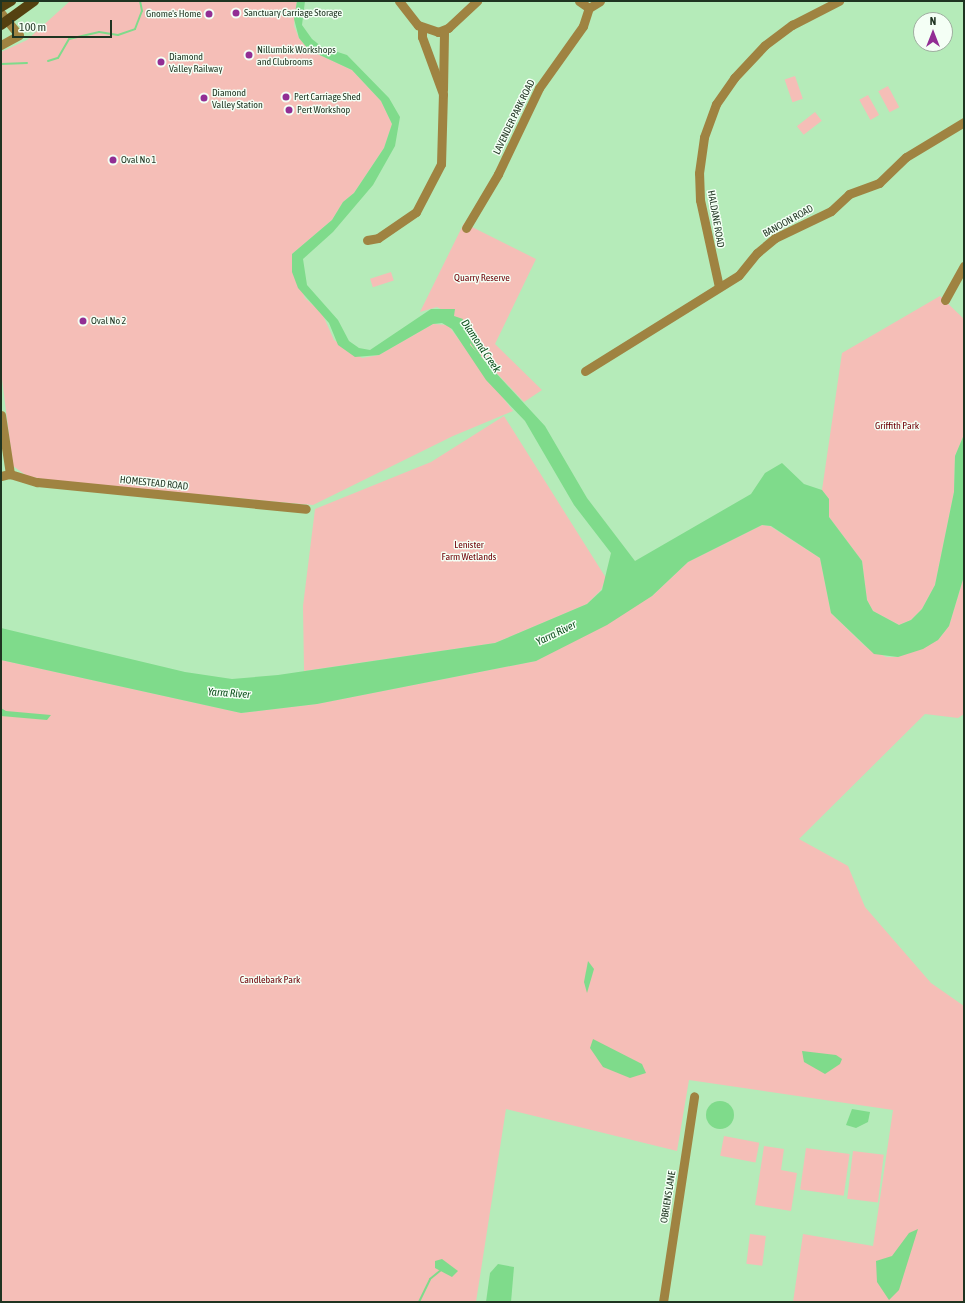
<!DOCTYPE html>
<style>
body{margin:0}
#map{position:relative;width:965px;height:1303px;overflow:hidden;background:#b5ebb9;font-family:"Asap Condensed",sans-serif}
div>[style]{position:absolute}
.green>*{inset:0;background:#f5beb7;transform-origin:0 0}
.water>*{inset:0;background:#7fdb8b}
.round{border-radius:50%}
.stream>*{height:2px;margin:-1px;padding:0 1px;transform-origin:1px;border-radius:1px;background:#7fdb8b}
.minor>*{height:9px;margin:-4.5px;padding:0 4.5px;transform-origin:4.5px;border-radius:4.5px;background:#9f8341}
.major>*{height:10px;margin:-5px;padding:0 5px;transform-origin:5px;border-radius:5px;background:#544110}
.dots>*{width:11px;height:11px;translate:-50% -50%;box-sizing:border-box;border:2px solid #f4fff5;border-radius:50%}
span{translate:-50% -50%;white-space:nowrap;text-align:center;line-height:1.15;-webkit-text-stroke:3px #f4fff5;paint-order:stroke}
.poi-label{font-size:10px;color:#1f3421}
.left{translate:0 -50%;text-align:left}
.right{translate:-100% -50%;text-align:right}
.street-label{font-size:10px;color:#1f3421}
.park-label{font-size:10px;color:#6f0107}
.water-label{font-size:11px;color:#0e511e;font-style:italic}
.frame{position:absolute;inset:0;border:2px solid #1f3421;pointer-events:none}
.north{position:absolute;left:913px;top:12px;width:40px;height:40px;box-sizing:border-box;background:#f4fff5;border:1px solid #9faea0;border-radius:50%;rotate:0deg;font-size:11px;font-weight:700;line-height:16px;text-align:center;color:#1f3421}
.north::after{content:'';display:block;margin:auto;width:14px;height:18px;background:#922e94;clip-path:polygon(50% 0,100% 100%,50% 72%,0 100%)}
.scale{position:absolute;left:12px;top:20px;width:100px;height:18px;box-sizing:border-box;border:2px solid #1f3421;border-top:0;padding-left:5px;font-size:12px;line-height:14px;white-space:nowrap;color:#1f3421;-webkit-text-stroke:3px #f4fff5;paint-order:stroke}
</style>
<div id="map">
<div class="green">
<i style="clip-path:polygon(70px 1px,297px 1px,294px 26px,299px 38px,309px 50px,352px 70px,381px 101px,392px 124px,384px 148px,354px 193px,343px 202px,332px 220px,292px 254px,292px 265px,305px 298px,322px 313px,334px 340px,362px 358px,379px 355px,433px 324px,448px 325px,513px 411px,453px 436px,313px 505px,58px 482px,27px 476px,13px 466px,1px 371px,1px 52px,27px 40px)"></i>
<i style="left:795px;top:76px;width:24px;height:11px;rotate:71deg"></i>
<i style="left:888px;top:86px;width:24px;height:11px;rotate:62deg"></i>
<i style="left:868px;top:95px;width:23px;height:10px;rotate:61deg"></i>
<i style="left:815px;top:112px;width:11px;height:23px;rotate:52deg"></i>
<i style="clip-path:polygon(464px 223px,536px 259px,495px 344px,542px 390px,524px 402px,470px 345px,460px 319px,437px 307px,420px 312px)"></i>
<i style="left:391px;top:272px;width:9px;height:22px;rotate:72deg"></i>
<i style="clip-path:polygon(940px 296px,964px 319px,963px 437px,955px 456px,954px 492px,935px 585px,922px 609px,911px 620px,899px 625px,873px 611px,867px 600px,862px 561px,829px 517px,829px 499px,822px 490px,842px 353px)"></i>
<i style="clip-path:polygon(504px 416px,606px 578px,601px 590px,587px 604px,495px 643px,304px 671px,303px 606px,315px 509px,431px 462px)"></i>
<i style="clip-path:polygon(762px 525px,770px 526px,820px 558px,831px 613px,865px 646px,886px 657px,898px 657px,938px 640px,949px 626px,964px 576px,964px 714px,958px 718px,925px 714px,799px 839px,848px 866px,865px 907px,931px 983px,964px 1006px,964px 1302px,793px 1302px,803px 1234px,873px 1246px,893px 1110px,689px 1080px,677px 1151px,506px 1109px,476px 1302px,1px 1302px,1px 660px,241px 713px,317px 704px,536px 661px,652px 596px,688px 562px)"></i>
<i style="left:724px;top:1136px;width:36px;height:20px;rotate:11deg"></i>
<i style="clip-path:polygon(764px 1146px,784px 1149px,781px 1170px,797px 1173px,791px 1211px,755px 1205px)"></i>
<i style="left:806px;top:1148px;width:44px;height:42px;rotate:8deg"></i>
<i style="left:853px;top:1151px;width:31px;height:48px;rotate:7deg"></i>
<i style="left:750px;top:1234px;width:16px;height:30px;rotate:7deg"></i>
</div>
<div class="water">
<i style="clip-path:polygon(297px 1px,305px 1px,302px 25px,312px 39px,322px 47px,347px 55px,389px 98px,400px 117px,395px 146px,373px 185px,333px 232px,303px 259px,307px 285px,338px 320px,349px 341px,359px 348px,370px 350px,431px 309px,455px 309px,454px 316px,463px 319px,462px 326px,471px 335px,470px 345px,545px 426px,587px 498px,635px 561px,751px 494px,765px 473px,782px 463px,804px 484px,822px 490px,829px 499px,829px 517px,862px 561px,867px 600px,873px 611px,899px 625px,911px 620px,922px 609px,935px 585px,954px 492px,955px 456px,963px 437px,964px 403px,964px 576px,949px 626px,938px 640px,923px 649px,898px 657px,874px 654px,831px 613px,820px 558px,771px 526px,762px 525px,688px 562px,652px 596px,607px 625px,536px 661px,317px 704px,241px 713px,1px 660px,1px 628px,185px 672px,232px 679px,278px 675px,495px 643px,587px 604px,602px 590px,611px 553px,574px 505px,525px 421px,486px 380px,452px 329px,442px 323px,433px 324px,379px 355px,355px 357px,338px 345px,329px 323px,298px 288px,292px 272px,292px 254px,332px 220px,343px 202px,354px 193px,384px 148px,392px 124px,381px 101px,352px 70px,309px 50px,299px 38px,294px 19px)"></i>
<i style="clip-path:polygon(1px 708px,6px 711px,51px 715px,47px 720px,1px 716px)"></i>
<i style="clip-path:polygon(588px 961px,594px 969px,587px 993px,584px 982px)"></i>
<i style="clip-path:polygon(593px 1039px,642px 1064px,646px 1073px,630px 1078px,603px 1067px,590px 1048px)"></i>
<i style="clip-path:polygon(802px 1051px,836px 1055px,842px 1059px,840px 1064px,825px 1074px,804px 1062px)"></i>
<i class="round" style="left:706px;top:1101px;width:28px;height:28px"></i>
<i style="clip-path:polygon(852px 1109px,870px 1112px,868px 1122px,856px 1128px,846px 1125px)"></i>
<i style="clip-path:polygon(918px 1229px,899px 1290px,889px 1300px,877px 1282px,876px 1261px,892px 1256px,909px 1233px)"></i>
<i style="clip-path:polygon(442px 1259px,458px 1271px,452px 1277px,435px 1268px,435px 1261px)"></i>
<i style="clip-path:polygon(498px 1264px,514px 1267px,511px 1302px,486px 1302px,490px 1273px)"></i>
</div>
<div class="stream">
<i style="left:48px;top:61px;width:10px;rotate:-17deg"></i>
<i style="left:58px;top:58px;width:22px;rotate:-60deg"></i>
<i style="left:69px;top:39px;width:31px;rotate:-13deg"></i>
<i style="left:99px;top:32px;width:19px;rotate:9deg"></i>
<i style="left:118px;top:35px;width:18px;rotate:-19deg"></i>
<i style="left:135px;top:29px;width:19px;rotate:-69deg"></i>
<i style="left:142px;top:11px;width:10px;rotate:-101deg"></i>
<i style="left:1px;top:64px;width:26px;rotate:-2deg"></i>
<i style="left:470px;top:341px;width:18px;rotate:56deg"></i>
<i style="left:419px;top:1302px;width:25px;rotate:-64deg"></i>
<i style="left:430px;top:1279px;width:13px;rotate:-39deg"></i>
</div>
<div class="minor">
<i style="left:399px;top:1px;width:31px;rotate:52deg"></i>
<i style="left:418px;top:25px;width:21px;rotate:19deg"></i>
<i style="left:438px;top:32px;width:11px;rotate:-22deg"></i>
<i style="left:448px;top:28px;width:40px;rotate:-43deg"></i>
<i style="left:579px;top:1px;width:12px;rotate:35deg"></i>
<i style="left:589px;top:8px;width:13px;rotate:-32deg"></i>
<i style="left:1px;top:13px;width:28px;rotate:51deg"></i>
<i style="left:19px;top:35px;width:21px;rotate:151deg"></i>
<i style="left:443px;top:90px;width:59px;rotate:-89deg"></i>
<i style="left:466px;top:228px;width:63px;rotate:-59.3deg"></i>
<i style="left:498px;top:174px;width:95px;rotate:-64.5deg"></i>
<i style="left:539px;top:88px;width:76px;rotate:-54.6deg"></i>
<i style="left:583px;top:26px;width:19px;rotate:-72deg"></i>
<i style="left:367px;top:240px;width:11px;rotate:-10deg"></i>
<i style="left:378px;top:238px;width:46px;rotate:-34.4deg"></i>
<i style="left:416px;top:212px;width:54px;rotate:-62.5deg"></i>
<i style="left:441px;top:164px;width:70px;rotate:-88.4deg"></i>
<i style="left:443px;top:94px;width:61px;rotate:-110.2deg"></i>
<i style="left:422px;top:37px;width:9px;rotate:-90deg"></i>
<i style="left:719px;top:287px;width:89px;rotate:-102.3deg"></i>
<i style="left:700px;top:200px;width:27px;rotate:-92deg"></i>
<i style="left:699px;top:173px;width:36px;rotate:-82deg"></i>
<i style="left:704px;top:137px;width:35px;rotate:-70deg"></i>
<i style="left:716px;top:104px;width:32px;rotate:-55deg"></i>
<i style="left:734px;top:78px;width:45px;rotate:-46.8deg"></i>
<i style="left:765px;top:45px;width:34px;rotate:-37deg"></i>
<i style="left:792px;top:25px;width:53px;rotate:-27.1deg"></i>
<i style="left:945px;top:300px;width:39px;rotate:-61deg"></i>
<i style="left:585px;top:371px;width:181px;rotate:-31.9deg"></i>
<i style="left:739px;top:275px;width:28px;rotate:-51deg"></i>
<i style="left:757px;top:253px;width:23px;rotate:-40deg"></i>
<i style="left:775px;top:238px;width:62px;rotate:-25.7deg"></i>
<i style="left:831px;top:211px;width:25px;rotate:-43deg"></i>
<i style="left:849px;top:194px;width:32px;rotate:-20deg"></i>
<i style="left:879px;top:183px;width:37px;rotate:-44deg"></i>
<i style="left:906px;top:157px;width:68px;rotate:-31.1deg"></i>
<i style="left:1px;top:415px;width:60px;rotate:81.3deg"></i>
<i style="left:1px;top:476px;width:9px;rotate:-13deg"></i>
<i style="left:10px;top:474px;width:28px;rotate:17deg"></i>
<i style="left:37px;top:482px;width:270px;rotate:5.7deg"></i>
<i style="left:663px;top:1302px;width:208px;rotate:-81.4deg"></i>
</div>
<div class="major">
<i style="left:1px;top:7px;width:12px;rotate:-31deg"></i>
<i style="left:1px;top:25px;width:41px;rotate:-36deg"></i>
</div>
<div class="dots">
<i style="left:236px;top:13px;background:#922e94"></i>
<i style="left:209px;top:14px;background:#922e94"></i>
<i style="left:249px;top:55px;background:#922e94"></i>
<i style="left:161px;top:62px;background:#922e94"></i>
<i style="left:286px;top:97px;background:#922e94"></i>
<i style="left:204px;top:98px;background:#922e94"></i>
<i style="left:289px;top:110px;background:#922e94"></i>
<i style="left:113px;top:160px;background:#922e94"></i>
<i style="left:83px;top:321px;background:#922e94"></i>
</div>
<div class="poi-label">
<span class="left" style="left:244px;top:13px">Sanctuary Carriage Storage</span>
<span class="right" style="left:201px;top:14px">Gnome's Home</span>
<span class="left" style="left:257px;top:55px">Nillumbik Workshops<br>and Clubrooms</span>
<span class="left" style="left:169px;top:62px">Diamond<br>Valley Railway</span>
<span class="left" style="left:212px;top:98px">Diamond<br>Valley Station</span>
<span class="left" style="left:294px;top:97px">Pert Carriage Shed</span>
<span class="left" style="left:297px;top:110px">Pert Workshop</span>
<span class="left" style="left:121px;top:160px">Oval No 1</span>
<span class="left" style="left:91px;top:321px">Oval No 2</span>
</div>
<div class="street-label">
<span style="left:514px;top:117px;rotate:-64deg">LAVENDER PARK ROAD</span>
<span style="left:716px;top:219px;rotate:80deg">HALDANE ROAD</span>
<span style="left:788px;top:221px;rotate:-29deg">BANOON ROAD</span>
<span style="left:154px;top:483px;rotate:6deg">HOMESTEAD ROAD</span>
<span style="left:668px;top:1197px;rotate:-81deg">OBRIENS LANE</span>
</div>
<div class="park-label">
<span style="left:482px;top:278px">Quarry Reserve</span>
<span style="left:897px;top:426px">Griffith Park</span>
<span style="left:469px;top:550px">Lenister<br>Farm Wetlands</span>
<span style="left:270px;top:980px">Candlebark Park</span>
</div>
<div class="water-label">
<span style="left:481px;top:346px;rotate:56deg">Diamond Creek</span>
<span style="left:556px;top:633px;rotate:-26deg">Yarra River</span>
<span style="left:229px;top:693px;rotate:4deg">Yarra River</span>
</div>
<div class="frame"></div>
<div class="north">N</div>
<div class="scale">100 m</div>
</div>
